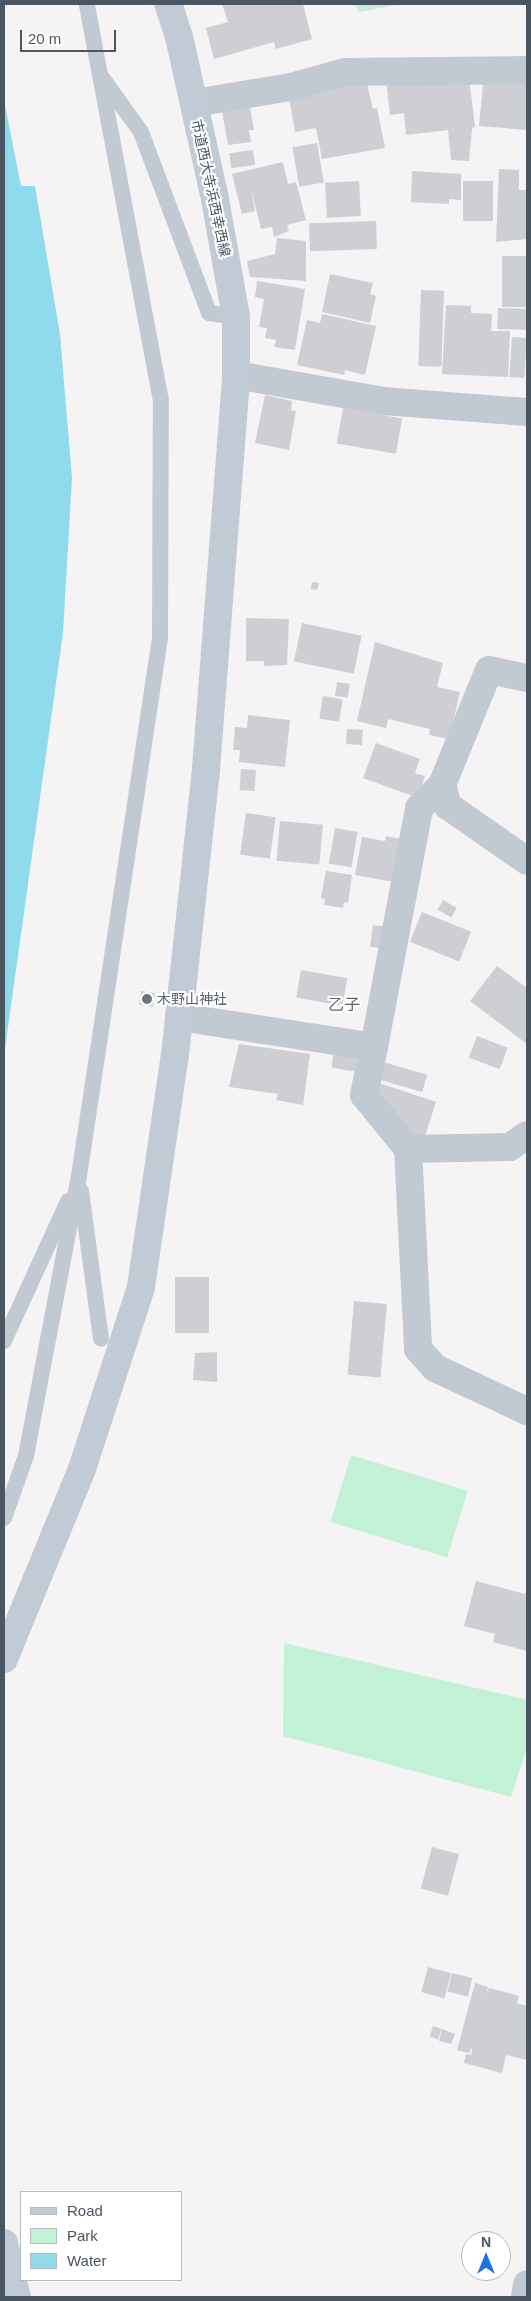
<!DOCTYPE html>
<meta charset="utf-8">
<style>
body{margin:0}
#map{position:relative;width:531px;height:2301px;overflow:hidden;background:#f5f3f3;font-family:Helvetica,"Noto Sans JP",sans-serif}
div>[style]{position:absolute}
.green>*{inset:0;background:#c3f1d5;transform-origin:0 0}
.water>*{inset:0;background:#90daee}
.building>*{inset:0;background:#cdcfd5;transform-origin:0 0}
.lane>*{height:16px;margin:-8px;padding:0 8px;transform-origin:8px;border-radius:8px;background:#c1cad2}
.street>*{height:28px;margin:-14px;padding:0 14px;transform-origin:14px;border-radius:14px;background:#c1cad2}
.secondary>*{height:28px;margin:-14px;padding:0 14px;transform-origin:14px;border-radius:14px;background:#c1cbd6}
.dots>*{width:14px;height:14px;translate:-50% -50%;box-sizing:border-box;border:2px solid #fff;border-radius:50%}
span{translate:-50% -50%;white-space:nowrap;text-align:center;line-height:1.15;-webkit-text-stroke:4px #fff;paint-order:stroke}
.street-label{font-size:14px;color:#4a5661}
.worship-label{font-size:14px;color:#5b616d}
.left{translate:0 -50%;text-align:left}
.quarter-label{font-size:16px;color:#5f6368}
.frame{position:absolute;inset:0;border:5px solid #4a5661;pointer-events:none}
.legend{position:absolute;left:20px;top:2191px;width:162px;height:90px;box-sizing:border-box;background:#fff;border:1px solid #b7bbc0;margin:0;padding:6px 9px;list-style:none;font-size:15px;color:#4a5661}
.legend li{display:flex;align-items:center;gap:10px;height:25px}
.legend b{width:25px;border:1px solid #b7bbc0}
.north{position:absolute;left:461px;top:2231px;width:50px;height:50px;box-sizing:border-box;background:#fff;border:1px solid #b7bbc0;border-radius:50%;rotate:0deg;font-size:14px;font-weight:700;line-height:20px;text-align:center;color:#4a5661}
.north::after{content:'';display:block;margin:auto;width:18px;height:22px;background:#1a73e8;clip-path:polygon(50% 0,100% 100%,50% 72%,0 100%)}
.scale{position:absolute;left:20px;top:30px;width:96px;height:22px;box-sizing:border-box;border:2px solid #4a5661;border-top:0;padding-left:6px;font-size:15px;line-height:18px;white-space:nowrap;color:#4a5661;-webkit-text-stroke:4px #fff;paint-order:stroke}
</style>
<div id="map">
<div class="green">
<i style="clip-path:polygon(354px 4px,401px 4px,359px 12px)"></i>
<i style="left:351px;top:1455px;width:122px;height:70px;rotate:17deg"></i>
<i style="clip-path:polygon(284px 1643px,527px 1700px,527px 1747px,511px 1797px,283px 1736px)"></i>
</div>
<div class="water">
<i style="clip-path:polygon(4px 100px,21px 186px,35px 186px,60px 334px,72px 478px,63px 633px,4px 1056px)"></i>
</div>
<div class="building">
<i style="clip-path:polygon(222px 4px,303px 4px,312px 39px,276px 49px,274px 42px,214px 59px,206px 28px,228px 22px)"></i>
<i style="clip-path:polygon(484px 75px,527px 81px,527px 130px,479px 126px)"></i>
<i style="clip-path:polygon(469px 78px,475px 127px,472px 128px,469px 161px,451px 160px,448px 130px,406px 135px,404px 113px,390px 115px,386px 79px)"></i>
<i style="clip-path:polygon(366px 80px,373px 109px,377px 108px,385px 148px,322px 159px,316px 128px,295px 132px,289px 97px)"></i>
<i style="clip-path:polygon(250px 107px,254px 130px,249px 130px,251px 142px,228px 145px,222px 112px)"></i>
<i style="left:317px;top:143px;width:40px;height:25px;rotate:80deg"></i>
<i style="left:253px;top:150px;width:15px;height:24px;rotate:82deg"></i>
<i style="clip-path:polygon(283px 162px,288px 184px,296px 182px,306px 220px,287px 225px,289px 231px,274px 237px,272px 227px,261px 229px,251px 189px,255px 211px,242px 214px,232px 174px)"></i>
<i style="clip-path:polygon(499px 169px,519px 170px,519px 190px,527px 190px,527px 239px,496px 242px)"></i>
<i style="clip-path:polygon(412px 171px,461px 174px,461px 200px,449px 199px,449px 204px,411px 202px)"></i>
<i style="left:359px;top:181px;width:35px;height:34px;rotate:87deg"></i>
<i style="left:463px;top:181px;width:30px;height:40px"></i>
<i style="left:376px;top:221px;width:28px;height:67px;rotate:88deg"></i>
<i style="clip-path:polygon(277px 238px,306px 241px,306px 281px,250px 277px,247px 261px,275px 254px)"></i>
<i style="left:502px;top:256px;width:25px;height:51px"></i>
<i style="clip-path:polygon(330px 274px,373px 283px,370px 294px,376px 296px,370px 323px,322px 312px)"></i>
<i style="clip-path:polygon(257px 281px,305px 289px,295px 350px,274px 347px,276px 340px,265px 338px,267px 328px,259px 327px,264px 299px,255px 297px)"></i>
<i style="left:421px;top:290px;width:23px;height:76px;rotate:2deg"></i>
<i style="clip-path:polygon(446px 305px,471px 306px,471px 313px,492px 314px,491px 331px,510px 331px,508px 377px,442px 374px)"></i>
<i style="left:498px;top:308px;width:29px;height:21px;rotate:2deg"></i>
<i style="clip-path:polygon(322px 314px,376px 326px,365px 375px,345px 370px,344px 375px,297px 365px,307px 320px,320px 323px)"></i>
<i style="left:512px;top:337px;width:15px;height:40px;rotate:4deg"></i>
<i style="clip-path:polygon(265px 395px,292px 401px,291px 410px,296px 411px,289px 450px,255px 443px)"></i>
<i style="left:343px;top:408px;width:60px;height:36px;rotate:10deg"></i>
<i style="clip-path:polygon(312px 582px,319px 583px,317px 590px,311px 589px)"></i>
<i style="clip-path:polygon(246px 618px,289px 619px,287px 665px,264px 666px,264px 661px,246px 661px)"></i>
<i style="left:302px;top:623px;width:61px;height:39px;rotate:12deg"></i>
<i style="clip-path:polygon(375px 642px,443px 663px,437px 687px,460px 692px,449px 739px,429px 735px,430px 729px,388px 719px,386px 728px,357px 721px)"></i>
<i style="left:337px;top:682px;width:13px;height:14px;rotate:9deg"></i>
<i style="left:323px;top:696px;width:20px;height:23px;rotate:9deg"></i>
<i style="clip-path:polygon(248px 715px,290px 720px,285px 767px,239px 762px,240px 750px,233px 750px,235px 727px,247px 728px)"></i>
<i style="left:347px;top:729px;width:16px;height:15px;rotate:4deg"></i>
<i style="clip-path:polygon(376px 743px,420px 759px,415px 773px,425px 776px,418px 798px,363px 778px)"></i>
<i style="left:241px;top:769px;width:15px;height:21px;rotate:4deg"></i>
<i style="left:246px;top:813px;width:30px;height:42px;rotate:8deg"></i>
<i style="left:280px;top:821px;width:43px;height:40px;rotate:5deg"></i>
<i style="left:335px;top:828px;width:23px;height:36px;rotate:10deg"></i>
<i style="clip-path:polygon(386px 836px,401px 839px,394px 882px,355px 875px,362px 837px,385px 841px)"></i>
<i style="clip-path:polygon(326px 871px,352px 875px,348px 903px,344px 902px,343px 908px,324px 905px,325px 899px,321px 898px)"></i>
<i style="left:443px;top:900px;width:16px;height:11px;rotate:30deg"></i>
<i style="left:422px;top:912px;width:53px;height:32px;rotate:22deg"></i>
<i style="left:373px;top:925px;width:15px;height:22px;rotate:8deg"></i>
<i style="clip-path:polygon(497px 966px,527px 988px,527px 1044px,470px 1001px)"></i>
<i style="left:301px;top:970px;width:47px;height:28px;rotate:10deg"></i>
<i style="left:141px;top:991px;width:14px;height:14px;rotate:8deg"></i>
<i style="left:477px;top:1036px;width:33px;height:23px;rotate:21deg"></i>
<i style="clip-path:polygon(239px 1044px,310px 1054px,303px 1105px,276px 1100px,278px 1094px,229px 1087px)"></i>
<i style="left:334px;top:1051px;width:24px;height:17px;rotate:9deg"></i>
<i style="left:383px;top:1062px;width:46px;height:18px;rotate:16deg"></i>
<i style="clip-path:polygon(376px 1082px,436px 1102px,423px 1142px,410px 1138px,376px 1091px)"></i>
<i style="left:175px;top:1277px;width:34px;height:56px"></i>
<i style="left:354px;top:1301px;width:33px;height:74px;rotate:5deg"></i>
<i style="clip-path:polygon(217px 1352px,217px 1382px,193px 1380px,195px 1353px)"></i>
<i style="clip-path:polygon(476px 1581px,525px 1594px,527px 1590px,527px 1651px,493px 1642px,495px 1634px,464px 1626px)"></i>
<i style="left:432px;top:1847px;width:28px;height:43px;rotate:15deg"></i>
<i style="left:428px;top:1967px;width:24px;height:26px;rotate:15deg"></i>
<i style="left:452px;top:1973px;width:21px;height:19px;rotate:14deg"></i>
<i style="clip-path:polygon(475px 1983px,488px 1987px,486px 1995px,489px 1988px,519px 1996px,517px 2003px,527px 2006px,527px 2060px,506px 2055px,502px 2073px,464px 2063px,466px 2054px,471px 2055px,473px 2046px,469px 2053px,457px 2050px)"></i>
<i style="left:433px;top:2026px;width:9px;height:11px;rotate:18deg"></i>
<i style="clip-path:polygon(442px 2029px,455px 2034px,451px 2044px,439px 2041px)"></i>
</div>
<div class="lane">
<i style="left:103px;top:79px;width:65px;rotate:54.4deg"></i>
<i style="left:141px;top:132px;width:193px;rotate:69.4deg"></i>
<i style="left:209px;top:313px;width:27px;rotate:8deg"></i>
<i style="left:81px;top:1191px;width:149px;rotate:82.3deg"></i>
<i style="left:4px;top:1341px;width:154px;rotate:-65.4deg"></i>
<i style="left:4px;top:1518px;width:66px;rotate:-70.5deg"></i>
<i style="left:26px;top:1456px;width:285px;rotate:-79.3deg"></i>
<i style="left:79px;top:1176px;width:544px;rotate:-81.44deg"></i>
<i style="left:160px;top:638px;width:237px;rotate:-89.8deg"></i>
<i style="left:161px;top:401px;width:404px;rotate:-100.6deg"></i>
</div>
<div class="street">
<i style="left:194px;top:103px;width:98px;rotate:-9.4deg"></i>
<i style="left:291px;top:87px;width:56px;rotate:-15.5deg"></i>
<i style="left:345px;top:72px;width:182px;rotate:-0.6deg"></i>
<i style="left:236px;top:375px;width:149px;rotate:10deg"></i>
<i style="left:383px;top:401px;width:144px;rotate:4.4deg"></i>
<i style="left:442px;top:785px;width:22px;rotate:74deg"></i>
<i style="left:448px;top:806px;width:96px;rotate:34.8deg"></i>
<i style="left:179px;top:1017px;width:197px;rotate:8.7deg"></i>
<i style="left:374px;top:1047px;width:49px;rotate:101.8deg"></i>
<i style="left:364px;top:1095px;width:70px;rotate:50.8deg"></i>
<i style="left:374px;top:1047px;width:243px;rotate:-79.3deg"></i>
<i style="left:419px;top:808px;width:33px;rotate:-45deg"></i>
<i style="left:442px;top:785px;width:124px;rotate:-67.8deg"></i>
<i style="left:489px;top:670px;width:39px;rotate:12deg"></i>
<i style="left:527px;top:1135px;width:21px;rotate:145deg"></i>
<i style="left:510px;top:1147px;width:102px;rotate:178.9deg"></i>
<i style="left:408px;top:1149px;width:200px;rotate:87.1deg"></i>
<i style="left:418px;top:1349px;width:25px;rotate:48deg"></i>
<i style="left:435px;top:1368px;width:102px;rotate:25.1deg"></i>
<i style="left:525px;top:2297px;width:13px;rotate:-81deg"></i>
</div>
<div class="secondary">
<i style="left:4px;top:1659px;width:205px;rotate:-67.7deg"></i>
<i style="left:82px;top:1469px;width:191px;rotate:-72deg"></i>
<i style="left:141px;top:1287px;width:234px;rotate:-81.7deg"></i>
<i style="left:175px;top:1055px;width:288px;rotate:-83.8deg"></i>
<i style="left:206px;top:769px;width:395px;rotate:-85.6deg"></i>
<i style="left:236px;top:375px;width:58px;rotate:-90deg"></i>
<i style="left:236px;top:317px;width:120px;rotate:-100.1deg"></i>
<i style="left:215px;top:199px;width:166px;rotate:-102.5deg"></i>
<i style="left:179px;top:37px;width:35px;rotate:-108deg"></i>
<i style="left:4px;top:2243px;width:56px;rotate:76.5deg"></i>
</div>
<div class="dots">
<i style="left:147px;top:999px;background:#6b7280"></i>
</div>
<div class="street-label">
<span style="left:211px;top:188px;rotate:78deg">市道西大寺浜西幸西線</span>
</div>
<div class="worship-label">
<span class="left" style="left:157px;top:999px">木野山神社</span>
</div>
<div class="quarter-label">
<span style="left:344px;top:1005px">乙子</span>
</div>
<div class="frame"></div>
<ul class="legend">
<li><b style="height:6px;background:#c1cbd6"></b>Road</li>
<li><b style="height:14px;background:#c3f1d5"></b>Park</li>
<li><b style="height:14px;background:#90daee"></b>Water</li>
</ul>
<div class="north">N</div>
<div class="scale">20 m</div>
</div>
